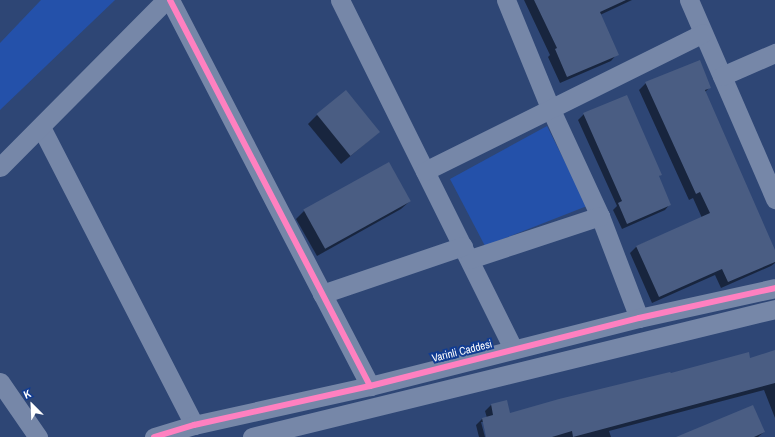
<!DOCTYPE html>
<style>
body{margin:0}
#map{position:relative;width:775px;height:437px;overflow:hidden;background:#2e4675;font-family:"Archivo Narrow",sans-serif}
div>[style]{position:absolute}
.green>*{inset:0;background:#2451aa}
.shadow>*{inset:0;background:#0007}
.building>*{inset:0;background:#4a5d83;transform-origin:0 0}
.minor>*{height:19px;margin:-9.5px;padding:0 9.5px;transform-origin:9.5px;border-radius:9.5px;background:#7687a8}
.cycleway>*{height:6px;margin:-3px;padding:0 3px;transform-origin:3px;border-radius:3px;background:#ff80c0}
span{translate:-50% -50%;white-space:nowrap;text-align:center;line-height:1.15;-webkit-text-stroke:4px #113c92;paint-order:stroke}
.street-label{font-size:11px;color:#fff}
.north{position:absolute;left:12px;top:385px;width:40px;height:40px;-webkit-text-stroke:3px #113c92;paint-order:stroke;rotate:336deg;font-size:11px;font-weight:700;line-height:16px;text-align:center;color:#fff}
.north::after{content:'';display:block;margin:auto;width:14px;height:18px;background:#fff;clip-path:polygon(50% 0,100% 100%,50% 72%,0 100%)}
</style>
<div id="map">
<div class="green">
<i style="clip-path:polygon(41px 0,115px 0,0 110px,0 43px)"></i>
<i style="clip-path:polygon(547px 126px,587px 206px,485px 246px,450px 179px)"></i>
</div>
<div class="shadow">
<i style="clip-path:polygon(524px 0,632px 0,600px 15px,617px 54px,611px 61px,560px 83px,548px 57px,550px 55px)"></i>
<i style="clip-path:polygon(646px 83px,710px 87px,705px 92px,775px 252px,775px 263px,771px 266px,721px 288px,715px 275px,652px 303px,630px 253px,637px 246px,702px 218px,693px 198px,689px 200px,639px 90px)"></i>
<i style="clip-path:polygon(584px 114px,660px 175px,658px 177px,670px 204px,665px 210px,622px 229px,613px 210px,617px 206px,578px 120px)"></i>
<i style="clip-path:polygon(317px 115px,379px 132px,341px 164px,308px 124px)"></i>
<i style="clip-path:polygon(410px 201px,401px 209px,317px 256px,296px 219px,305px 210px)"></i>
<i style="clip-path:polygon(775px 351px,775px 418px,764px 390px,609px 431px,611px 437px,487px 437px,484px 422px,481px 422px,485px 437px,479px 437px,476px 425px,482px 419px,487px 418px,485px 411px,491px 405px,509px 415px,670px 375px,750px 360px)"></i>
<i style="clip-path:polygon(764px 432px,758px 437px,679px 437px)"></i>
</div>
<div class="building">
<i style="clip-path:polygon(534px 0,626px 0,600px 12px,619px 55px,567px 77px,555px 49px,557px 48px)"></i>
<i style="clip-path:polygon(700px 60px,711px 88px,705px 90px,775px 250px,775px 262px,728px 282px,722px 269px,659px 297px,636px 246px,710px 213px,700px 192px,696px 194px,645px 82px)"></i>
<i style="left:346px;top:90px;width:54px;height:38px;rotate:51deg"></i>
<i style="clip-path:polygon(627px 95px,662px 175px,659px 176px,671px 205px,627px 224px,618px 203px,622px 201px,583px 113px)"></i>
<i style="left:389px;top:162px;width:45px;height:98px;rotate:61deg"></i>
<i style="clip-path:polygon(775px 350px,775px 383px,573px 437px,572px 431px,552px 437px,486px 437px,482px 418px,493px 415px,491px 404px,507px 400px,510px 413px,559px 399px,670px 372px,671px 373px,749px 352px,750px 358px)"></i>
<i style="clip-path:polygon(753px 405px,765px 432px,754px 437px,676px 437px)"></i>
</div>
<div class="minor">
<i style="left:170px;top:0;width:435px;rotate:62.6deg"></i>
<i style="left:340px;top:0;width:390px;rotate:63.6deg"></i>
<i style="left:506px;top:0;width:119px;rotate:67.8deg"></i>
<i style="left:551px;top:110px;width:117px;rotate:65.2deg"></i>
<i style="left:600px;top:216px;width:109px;rotate:69.1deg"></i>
<i style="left:689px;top:0;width:217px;rotate:66.6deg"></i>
<i style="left:722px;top:76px;width:58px;rotate:-23.5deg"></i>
<i style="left:41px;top:127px;width:335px;rotate:62.8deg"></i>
<i style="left:0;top:167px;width:235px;rotate:-45.2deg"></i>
<i style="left:425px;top:171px;width:310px;rotate:-26.4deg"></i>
<i style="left:470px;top:259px;width:137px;rotate:-18.3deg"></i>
<i style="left:322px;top:294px;width:149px;rotate:-18.8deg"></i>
<i style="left:0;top:382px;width:67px;rotate:55.4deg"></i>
<i style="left:154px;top:437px;width:42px;rotate:-16.7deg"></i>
<i style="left:194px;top:425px;width:180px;rotate:-12.5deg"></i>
<i style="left:370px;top:386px;width:277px;rotate:-14.2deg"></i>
<i style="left:639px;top:318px;width:139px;rotate:-12.4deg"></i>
<i style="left:252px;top:437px;width:538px;rotate:-13.75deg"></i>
</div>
<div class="cycleway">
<i style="left:170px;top:0;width:435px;rotate:62.6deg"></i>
<i style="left:154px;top:437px;width:42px;rotate:-16.7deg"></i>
<i style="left:194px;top:425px;width:180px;rotate:-12.5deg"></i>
<i style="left:370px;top:386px;width:277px;rotate:-14.2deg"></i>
<i style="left:639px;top:318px;width:139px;rotate:-12.4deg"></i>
</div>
<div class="street-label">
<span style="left:462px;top:351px;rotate:-14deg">Varinli Caddesi</span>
</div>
<div class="north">K</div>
</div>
